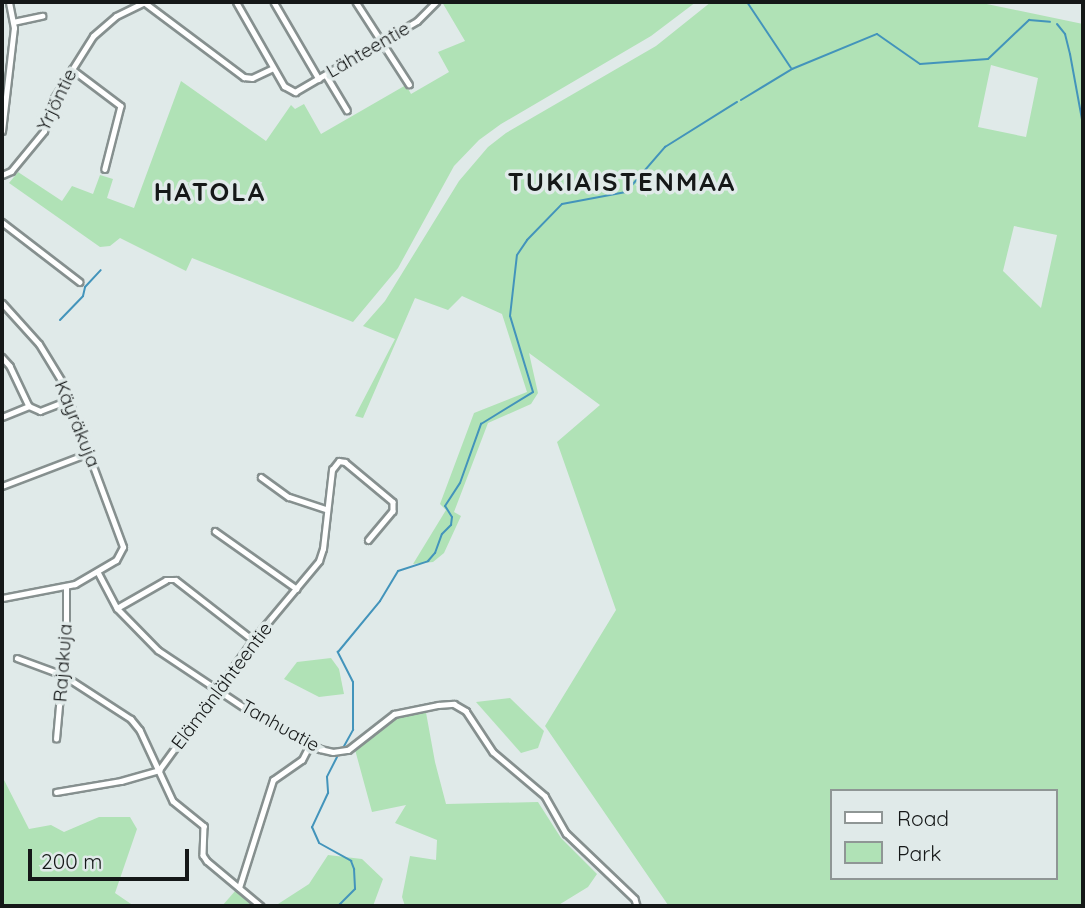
<!DOCTYPE html>
<meta charset="utf-8">
<style>
body{margin:0}
#map{position:relative;width:1085px;height:908px;overflow:hidden;background:#e0eae9;font-family:Quicksand,sans-serif}
div>[style]{position:absolute}
.green>*{inset:0;background:#b0e2b6}
.stream>*{height:2px;margin:-1px;padding:0 1px;transform-origin:1px;border-radius:1px;background:#4394bb}
.roads{filter:drop-shadow(2px 0 #86908f) drop-shadow(-2px 0 #86908f) drop-shadow(0 2px #86908f) drop-shadow(0 -2px #86908f)}
.minor>*{height:4.5px;margin:-2.25px;padding:0 2.25px;transform-origin:2.25px;border-radius:2.25px;background:#fff}
.tertiary>*{height:5px;margin:-2.5px;padding:0 2.5px;transform-origin:2.5px;border-radius:2.5px;background:#fff}
span{translate:-50% -50%;white-space:nowrap;text-align:center;line-height:1.15;-webkit-text-stroke:7px #e0eae9;paint-order:stroke}
.street-label{font-size:19px;color:#151818}
.district-label{font-size:26px;color:#151818;font-weight:700;letter-spacing:2px}
.frame{position:absolute;inset:0;border:4px solid #151818;pointer-events:none}
.legend{position:absolute;left:830px;top:789px;width:228px;height:91px;box-sizing:border-box;background:#e0eae9;border:2px solid #8f9695;margin:0;padding:9px 12px;list-style:none;font-size:21px;color:#151818}
.legend li{display:flex;align-items:center;gap:14px;height:35px}
.legend b{width:35px;border:2px solid #8f9695}
.scale{position:absolute;left:28px;top:849px;width:161px;height:32px;box-sizing:border-box;border:4px solid #151818;border-top:0;padding-left:9px;font-size:21px;line-height:24px;white-space:nowrap;color:#151818;-webkit-text-stroke:5px #e0eae9;paint-order:stroke}
</style>
<div id="map">
<div class="green">
<i style="clip-path:polygon(442px 2px,696px 2px,651px 36px,501px 124px,479px 140px,454px 166px,398px 268px,353px 322px,192px 258px,186px 271px,120px 238px,110px 246px,100px 247px,9px 183px,18px 172px,62px 201px,72px 186px,93px 194px,100px 175px,113px 179px,107px 198px,134px 208px,181px 81px,266px 141px,291px 105px,295px 109px,304px 104px,321px 134px,406px 85px,411px 94px,449px 72px,438px 52px,465px 41px)"></i>
<i style="clip-path:polygon(evenodd,711px 2px,977px 2px,1083px 24px,1083px 906px,668px 905px,545px 726px,616px 610px,557px 442px,600px 405px,529px 353px,538px 393px,531px 404px,488px 423px,454px 512px,461px 516px,444px 553px,433px 562px,413px 564px,446px 510px,440px 504px,474px 413px,527px 392px,502px 314px,462px 296px,448px 310px,415px 298px,363px 418px,355px 416px,395px 339px,363px 326px,385px 301px,459px 181px,488px 147px,506px 133px,656px 46px,711px 2px,991px 65px,1038px 78px,1026px 137px,978px 127px,991px 65px,711px 2px,1014px 226px,1057px 235px,1041px 308px,1003px 271px,1014px 226px,711px 2px,831px 791px,1055px 791px,1055px 878px,831px 878px,831px 791px)"></i>
<i style="clip-path:polygon(331px 658px,339px 669px,344px 694px,319px 697px,284px 679px,297px 662px)"></i>
<i style="clip-path:polygon(510px 698px,544px 731px,538px 748px,521px 753px,476px 702px)"></i>
<i style="clip-path:polygon(425px 707px,435px 762px,446px 804px,538px 802px,561px 838px,597px 874px,588px 887px,557px 906px,405px 906px,402px 897px,410px 856px,436px 860px,437px 840px,395px 823px,406px 805px,372px 812px,354px 746px,394px 714px)"></i>
<i style="clip-path:polygon(2px 776px,29px 829px,51px 825px,64px 832px,99px 817px,130px 817px,137px 829px,115px 893px,134px 906px,2px 906px)"></i>
<i style="clip-path:polygon(328px 855px,362px 859px,383px 879px,373px 906px,280px 906px,278px 904px,309px 884px)"></i>
<i style="clip-path:polygon(236px 890px,256px 906px,222px 906px)"></i>
</div>
<div class="stream">
<i style="left:747px;top:2px;width:79px;rotate:56.3deg"></i>
<i style="left:1057px;top:24px;width:13px;rotate:51deg"></i>
<i style="left:1065px;top:34px;width:21px;rotate:76deg"></i>
<i style="left:1070px;top:54px;width:72px;rotate:79.6deg"></i>
<i style="left:741px;top:100px;width:60px;rotate:-31.3deg"></i>
<i style="left:792px;top:69px;width:92px;rotate:-22.4deg"></i>
<i style="left:877px;top:34px;width:52px;rotate:34.9deg"></i>
<i style="left:920px;top:64px;width:68px;rotate:-4.2deg"></i>
<i style="left:988px;top:59px;width:57px;rotate:-43.6deg"></i>
<i style="left:1029px;top:20px;width:21px;rotate:5deg"></i>
<i style="left:60px;top:320px;width:33px;rotate:-46deg"></i>
<i style="left:83px;top:296px;width:9px;rotate:-77deg"></i>
<i style="left:85px;top:287px;width:23px;rotate:-47deg"></i>
<i style="left:343px;top:748px;width:21px;rotate:-61deg"></i>
<i style="left:353px;top:730px;width:48px;rotate:-90deg"></i>
<i style="left:353px;top:682px;width:34px;rotate:-117deg"></i>
<i style="left:338px;top:652px;width:66px;rotate:-50.5deg"></i>
<i style="left:380px;top:601px;width:35px;rotate:-59deg"></i>
<i style="left:398px;top:571px;width:32px;rotate:-18deg"></i>
<i style="left:428px;top:561px;width:11px;rotate:-49deg"></i>
<i style="left:435px;top:553px;width:20px;rotate:-70deg"></i>
<i style="left:442px;top:534px;width:13px;rotate:-45deg"></i>
<i style="left:451px;top:525px;width:8px;rotate:-83deg"></i>
<i style="left:452px;top:517px;width:13px;rotate:-122deg"></i>
<i style="left:445px;top:506px;width:27px;rotate:-57deg"></i>
<i style="left:460px;top:483px;width:63px;rotate:-70.4deg"></i>
<i style="left:481px;top:424px;width:61px;rotate:-31.6deg"></i>
<i style="left:533px;top:392px;width:79px;rotate:-106.8deg"></i>
<i style="left:510px;top:316px;width:61px;rotate:-83.5deg"></i>
<i style="left:517px;top:255px;width:18px;rotate:-56deg"></i>
<i style="left:527px;top:240px;width:50px;rotate:-45.8deg"></i>
<i style="left:562px;top:204px;width:65px;rotate:-10.6deg"></i>
<i style="left:626px;top:192px;width:60px;rotate:-49.1deg"></i>
<i style="left:665px;top:147px;width:85px;rotate:-32deg"></i>
<i style="left:337px;top:757px;width:22px;rotate:117deg"></i>
<i style="left:327px;top:777px;width:16px;rotate:86deg"></i>
<i style="left:328px;top:793px;width:38px;rotate:115deg"></i>
<i style="left:312px;top:827px;width:17px;rotate:66deg"></i>
<i style="left:319px;top:843px;width:37px;rotate:29deg"></i>
<i style="left:351px;top:861px;width:9px;rotate:69deg"></i>
<i style="left:354px;top:869px;width:20px;rotate:87deg"></i>
<i style="left:355px;top:889px;width:24px;rotate:135deg"></i>
</div>
<div class="roads">
<div class="minor">
<i style="left:144px;top:2px;width:125px;rotate:36.9deg"></i>
<i style="left:244px;top:77px;width:8px;rotate:7deg"></i>
<i style="left:252px;top:78px;width:23px;rotate:-25deg"></i>
<i style="left:274px;top:2px;width:89px;rotate:59.7deg"></i>
<i style="left:356px;top:2px;width:98px;rotate:57.1deg"></i>
<i style="left:13px;top:22px;width:30px;rotate:-12deg"></i>
<i style="left:72px;top:69px;width:61px;rotate:37.1deg"></i>
<i style="left:121px;top:106px;width:65px;rotate:104.3deg"></i>
<i style="left:326px;top:75px;width:41px;rotate:59deg"></i>
<i style="left:295px;top:92px;width:141px;rotate:-30.2deg"></i>
<i style="left:417px;top:21px;width:27px;rotate:-45deg"></i>
<i style="left:2px;top:222px;width:98px;rotate:37.6deg"></i>
<i style="left:2px;top:357px;width:12px;rotate:48deg"></i>
<i style="left:10px;top:366px;width:44px;rotate:64.6deg"></i>
<i style="left:2px;top:417px;width:29px;rotate:-22deg"></i>
<i style="left:29px;top:406px;width:12px;rotate:24deg"></i>
<i style="left:40px;top:411px;width:31px;rotate:-21deg"></i>
<i style="left:261px;top:477px;width:34px;rotate:36deg"></i>
<i style="left:289px;top:497px;width:40px;rotate:18deg"></i>
<i style="left:2px;top:486px;width:93px;rotate:-20.8deg"></i>
<i style="left:215px;top:531px;width:100px;rotate:35.3deg"></i>
<i style="left:98px;top:572px;width:41px;rotate:62.2deg"></i>
<i style="left:117px;top:608px;width:59px;rotate:45.7deg"></i>
<i style="left:158px;top:650px;width:112px;rotate:33.7deg"></i>
<i style="left:251px;top:712px;width:78px;rotate:28.2deg"></i>
<i style="left:320px;top:749px;width:13px;rotate:13deg"></i>
<i style="left:333px;top:752px;width:15px;rotate:-8deg"></i>
<i style="left:348px;top:750px;width:58px;rotate:-38deg"></i>
<i style="left:394px;top:714px;width:45px;rotate:-11.6deg"></i>
<i style="left:438px;top:705px;width:16px;rotate:-4deg"></i>
<i style="left:454px;top:704px;width:14px;rotate:30deg"></i>
<i style="left:466px;top:711px;width:49px;rotate:56.6deg"></i>
<i style="left:493px;top:752px;width:68px;rotate:40.2deg"></i>
<i style="left:545px;top:796px;width:43px;rotate:60.4deg"></i>
<i style="left:566px;top:833px;width:95px;rotate:43.7deg"></i>
<i style="left:635px;top:899px;width:7px;rotate:74deg"></i>
<i style="left:117px;top:608px;width:56px;rotate:-29.7deg"></i>
<i style="left:166px;top:580px;width:10px"></i>
<i style="left:176px;top:580px;width:98px;rotate:37.9deg"></i>
<i style="left:17px;top:658px;width:49px;rotate:20.3deg"></i>
<i style="left:63px;top:675px;width:81px;rotate:32.9deg"></i>
<i style="left:131px;top:719px;width:14px;rotate:51deg"></i>
<i style="left:140px;top:730px;width:78px;rotate:65.1deg"></i>
<i style="left:173px;top:801px;width:40px;rotate:39deg"></i>
<i style="left:204px;top:826px;width:29px;rotate:92deg"></i>
<i style="left:203px;top:855px;width:7px;rotate:56deg"></i>
<i style="left:207px;top:861px;width:70px;rotate:39.8deg"></i>
<i style="left:56px;top:739px;width:109px;rotate:-84.8deg"></i>
<i style="left:66px;top:630px;width:43px;rotate:-90deg"></i>
<i style="left:56px;top:792px;width:66px;rotate:-9.6deg"></i>
<i style="left:121px;top:781px;width:40px;rotate:-16deg"></i>
<i style="left:159px;top:770px;width:160px;rotate:-54.1deg"></i>
<i style="left:253px;top:640px;width:103px;rotate:-50.1deg"></i>
<i style="left:319px;top:561px;width:13px;rotate:-72deg"></i>
<i style="left:323px;top:549px;width:80px;rotate:-83.5deg"></i>
<i style="left:332px;top:470px;width:11px;rotate:-52deg"></i>
<i style="left:339px;top:461px;width:6px;rotate:9deg"></i>
<i style="left:345px;top:462px;width:62px;rotate:39.8deg"></i>
<i style="left:393px;top:502px;width:9px;rotate:90deg"></i>
<i style="left:393px;top:511px;width:38px;rotate:130deg"></i>
<i style="left:239px;top:888px;width:113px;rotate:-72.5deg"></i>
<i style="left:273px;top:780px;width:35px;rotate:-35deg"></i>
<i style="left:302px;top:760px;width:18px;rotate:-63deg"></i>
</div>
<div class="tertiary">
<i style="left:236px;top:2px;width:97px;rotate:60.3deg"></i>
<i style="left:284px;top:86px;width:13px;rotate:29deg"></i>
<i style="left:2px;top:131px;width:104px;rotate:-83.4deg"></i>
<i style="left:14px;top:28px;width:26px;rotate:-101deg"></i>
<i style="left:2px;top:175px;width:10px;rotate:-24deg"></i>
<i style="left:11px;top:171px;width:52px;rotate:-50.5deg"></i>
<i style="left:44px;top:131px;width:34px;rotate:-73deg"></i>
<i style="left:54px;top:98px;width:73px;rotate:-57.8deg"></i>
<i style="left:93px;top:36px;width:30px;rotate:-41deg"></i>
<i style="left:116px;top:16px;width:32px;rotate:-26deg"></i>
<i style="left:2px;top:303px;width:55px;rotate:47.9deg"></i>
<i style="left:39px;top:344px;width:42px;rotate:58.6deg"></i>
<i style="left:61px;top:380px;width:178px;rotate:69.6deg"></i>
<i style="left:123px;top:547px;width:15px;rotate:118deg"></i>
<i style="left:116px;top:560px;width:48px;rotate:149.7deg"></i>
<i style="left:75px;top:584px;width:74px;rotate:169.1deg"></i>
</div>
</div>
<div class="street-label">
<span style="left:368px;top:50px;rotate:-30deg">Lähteentie</span>
<span style="left:57px;top:100px;rotate:-64deg">Yrjöntie</span>
<span style="left:77px;top:424px;rotate:68deg">Käyräkuja</span>
<span style="left:63px;top:663px;rotate:-86deg">Rajakuja</span>
<span style="left:222px;top:686px;rotate:-53deg">Elämänlähteentie</span>
<span style="left:280px;top:726px;rotate:29deg">Tanhuatie</span>
</div>
<div class="district-label">
<span style="left:622px;top:182px">TUKIAISTENMAA</span>
<span style="left:210px;top:192px">HATOLA</span>
</div>
<div class="frame"></div>
<ul class="legend">
<li><b style="height:9px;background:#fff"></b>Road</li>
<li><b style="height:19px;background:#b0e2b6"></b>Park</li>
</ul>
<div class="scale">200 m</div>
</div>
